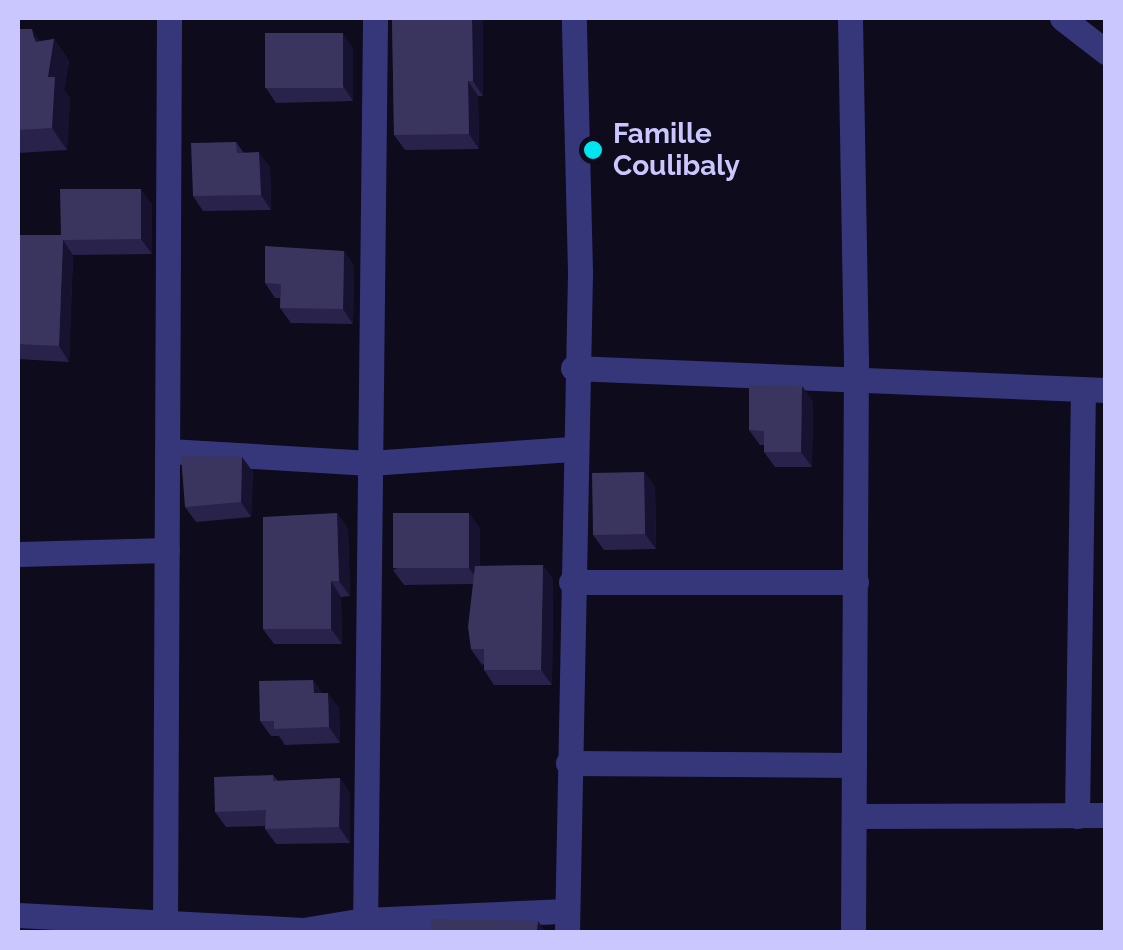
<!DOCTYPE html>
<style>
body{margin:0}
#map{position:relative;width:1123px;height:950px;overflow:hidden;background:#0d0b1c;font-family:Raleway,sans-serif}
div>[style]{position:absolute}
.minor>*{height:25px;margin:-12.5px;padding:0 12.5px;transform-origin:12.5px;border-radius:12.5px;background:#36377b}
.wall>*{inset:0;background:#29234b}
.shaded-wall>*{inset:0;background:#171230}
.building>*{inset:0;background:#3a355e;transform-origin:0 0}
.dots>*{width:28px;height:28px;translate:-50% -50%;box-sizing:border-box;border:5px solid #0d0b1c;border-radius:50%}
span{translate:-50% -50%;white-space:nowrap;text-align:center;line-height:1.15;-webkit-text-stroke:8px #0d0b1c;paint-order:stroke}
.poi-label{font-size:28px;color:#cac7ff;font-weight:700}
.left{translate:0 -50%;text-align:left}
.frame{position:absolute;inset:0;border:20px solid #cac7ff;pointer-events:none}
</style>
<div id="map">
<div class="minor">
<i style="left:850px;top:18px;width:343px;rotate:89deg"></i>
<i style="left:856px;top:361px;width:571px;rotate:90.3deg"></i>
<i style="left:1062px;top:18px;width:56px;rotate:37.7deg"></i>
<i style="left:573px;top:368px;width:533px;rotate:2.36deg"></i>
<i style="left:169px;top:451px;width:201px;rotate:3.4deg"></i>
<i style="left:370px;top:463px;width:202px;rotate:-4deg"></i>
<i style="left:18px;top:554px;width:149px;rotate:-1.5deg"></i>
<i style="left:571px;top:582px;width:285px"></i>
<i style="left:568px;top:763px;width:286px;rotate:0.4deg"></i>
<i style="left:854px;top:816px;width:252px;rotate:-0.2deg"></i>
<i style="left:1077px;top:816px;width:426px;rotate:-89.2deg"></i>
<i style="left:18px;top:915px;width:285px;rotate:3deg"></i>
<i style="left:303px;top:930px;width:63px;rotate:-9.2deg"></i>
<i style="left:365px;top:920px;width:201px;rotate:-2.6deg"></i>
<i style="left:165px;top:932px;width:914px;rotate:-89.75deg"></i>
<i style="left:365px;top:932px;width:914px;rotate:-89.37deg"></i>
<i style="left:567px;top:932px;width:661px;rotate:-88.87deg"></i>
<i style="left:580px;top:271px;width:253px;rotate:-91.4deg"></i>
</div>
<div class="wall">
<i style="clip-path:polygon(392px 18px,483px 18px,483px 96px,478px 96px,479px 149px,405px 150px,394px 135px)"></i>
<i style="clip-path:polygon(18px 29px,41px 41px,54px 39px,69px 61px,64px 90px,70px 98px,67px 150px,18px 153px)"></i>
<i style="clip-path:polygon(353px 48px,353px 101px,276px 103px,266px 88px)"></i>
<i style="clip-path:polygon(236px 142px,244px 153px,270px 167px,271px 210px,203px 211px,193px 196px)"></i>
<i style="clip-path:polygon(152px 204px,152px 254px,73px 255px,69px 362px,18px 359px,18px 235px,61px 235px)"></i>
<i style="clip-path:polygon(344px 251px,354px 266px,353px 324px,291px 323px,280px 308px,280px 298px,275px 298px,265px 283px)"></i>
<i style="clip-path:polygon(813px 401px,812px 467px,775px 467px,764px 452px,764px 445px,760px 445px,749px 430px)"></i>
<i style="clip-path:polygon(242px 457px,253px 472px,251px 517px,196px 522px,185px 507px)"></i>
<i style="clip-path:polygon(644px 472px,655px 487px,656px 549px,604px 550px,593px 535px)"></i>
<i style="clip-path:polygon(337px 513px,348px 529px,350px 596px,341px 597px,342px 644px,274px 644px,263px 629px)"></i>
<i style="clip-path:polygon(480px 528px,480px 566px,543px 565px,553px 580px,552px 685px,494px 685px,484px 670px,484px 664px,482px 665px,471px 649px,473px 584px,404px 585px,393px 570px)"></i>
<i style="clip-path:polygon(313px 680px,322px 693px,339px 708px,340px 743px,285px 745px,279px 736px,271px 736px,260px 721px)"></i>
<i style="clip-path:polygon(273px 775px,278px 781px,340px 778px,350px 793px,350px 843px,276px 844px,265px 829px,265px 826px,226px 827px,215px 812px)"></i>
</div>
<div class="shaded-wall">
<i style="clip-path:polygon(472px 18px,483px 18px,483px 96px,473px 81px)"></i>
<i style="clip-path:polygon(32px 29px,47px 51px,54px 39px,69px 61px,64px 90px,70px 98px,67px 150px,52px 128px,48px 77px)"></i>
<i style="clip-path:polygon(343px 33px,353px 48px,353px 101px,343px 86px)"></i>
<i style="clip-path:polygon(468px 81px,478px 96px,479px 149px,469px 134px)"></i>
<i style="clip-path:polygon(259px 152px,270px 167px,271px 210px,261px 195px)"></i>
<i style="clip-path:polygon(141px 189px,152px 204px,152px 254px,141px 239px)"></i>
<i style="clip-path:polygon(63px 240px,73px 255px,69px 362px,59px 346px)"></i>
<i style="clip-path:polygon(344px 251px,354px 266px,353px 324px,343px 309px)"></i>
<i style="clip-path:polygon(802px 386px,813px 401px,812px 467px,801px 452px)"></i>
<i style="clip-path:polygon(242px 457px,253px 472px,251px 517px,241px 502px)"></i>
<i style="clip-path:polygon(644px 472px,655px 487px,656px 549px,645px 534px)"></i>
<i style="clip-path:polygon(337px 513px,348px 529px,350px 596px,339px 581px)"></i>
<i style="clip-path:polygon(469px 513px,480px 528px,480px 583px,469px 568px)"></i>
<i style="clip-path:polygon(543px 565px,553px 580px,552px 685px,541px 670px)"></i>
<i style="clip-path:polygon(331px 581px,341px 597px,342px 644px,331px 629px)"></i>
<i style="clip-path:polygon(313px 680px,324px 695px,314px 693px)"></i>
<i style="clip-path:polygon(328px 693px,339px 708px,340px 743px,329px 727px)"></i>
<i style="clip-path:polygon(340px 778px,350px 793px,350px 843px,339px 827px)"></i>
<i style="clip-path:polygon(538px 921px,546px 932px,537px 932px)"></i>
</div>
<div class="building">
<i style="clip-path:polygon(392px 18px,472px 18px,473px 81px,468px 81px,469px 134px,394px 135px)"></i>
<i style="clip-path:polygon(18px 29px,32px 29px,35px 42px,54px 39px,48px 77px,55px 77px,52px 128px,18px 130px)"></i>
<i style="left:265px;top:33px;width:78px;height:55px"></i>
<i style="clip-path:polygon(236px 142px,237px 153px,259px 152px,261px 195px,193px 196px,191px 143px)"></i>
<i style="clip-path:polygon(60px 189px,141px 189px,141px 239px,63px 240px,59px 346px,18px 344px,18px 235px,61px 235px)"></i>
<i style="clip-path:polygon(265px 246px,344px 251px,343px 309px,280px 308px,281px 284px,265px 283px)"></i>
<i style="clip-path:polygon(749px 385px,802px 386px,801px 452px,764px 452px,764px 431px,749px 430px)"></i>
<i style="clip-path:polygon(181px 456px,242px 457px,241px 502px,185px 507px)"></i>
<i style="left:644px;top:472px;width:62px;height:52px;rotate:89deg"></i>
<i style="clip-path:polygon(337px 513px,339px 581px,331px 581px,331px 629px,263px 629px,263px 517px)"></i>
<i style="left:469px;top:513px;width:55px;height:76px;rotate:90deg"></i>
<i style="clip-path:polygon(543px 565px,541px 670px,484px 670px,484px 649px,471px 649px,468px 627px,475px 566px)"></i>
<i style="clip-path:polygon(313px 680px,314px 693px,328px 693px,329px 727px,274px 729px,274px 721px,260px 721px,259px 681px)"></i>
<i style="clip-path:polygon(273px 775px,273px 781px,340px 778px,339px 827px,265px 829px,266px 810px,215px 812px,214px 777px)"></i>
<i style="clip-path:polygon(431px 919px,538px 921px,537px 932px,431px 932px)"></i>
</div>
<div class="dots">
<i style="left:593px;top:150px;background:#01e5f0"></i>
</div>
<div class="poi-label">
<span class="left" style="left:613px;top:150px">Famille<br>Coulibaly</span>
</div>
<div class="frame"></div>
</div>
